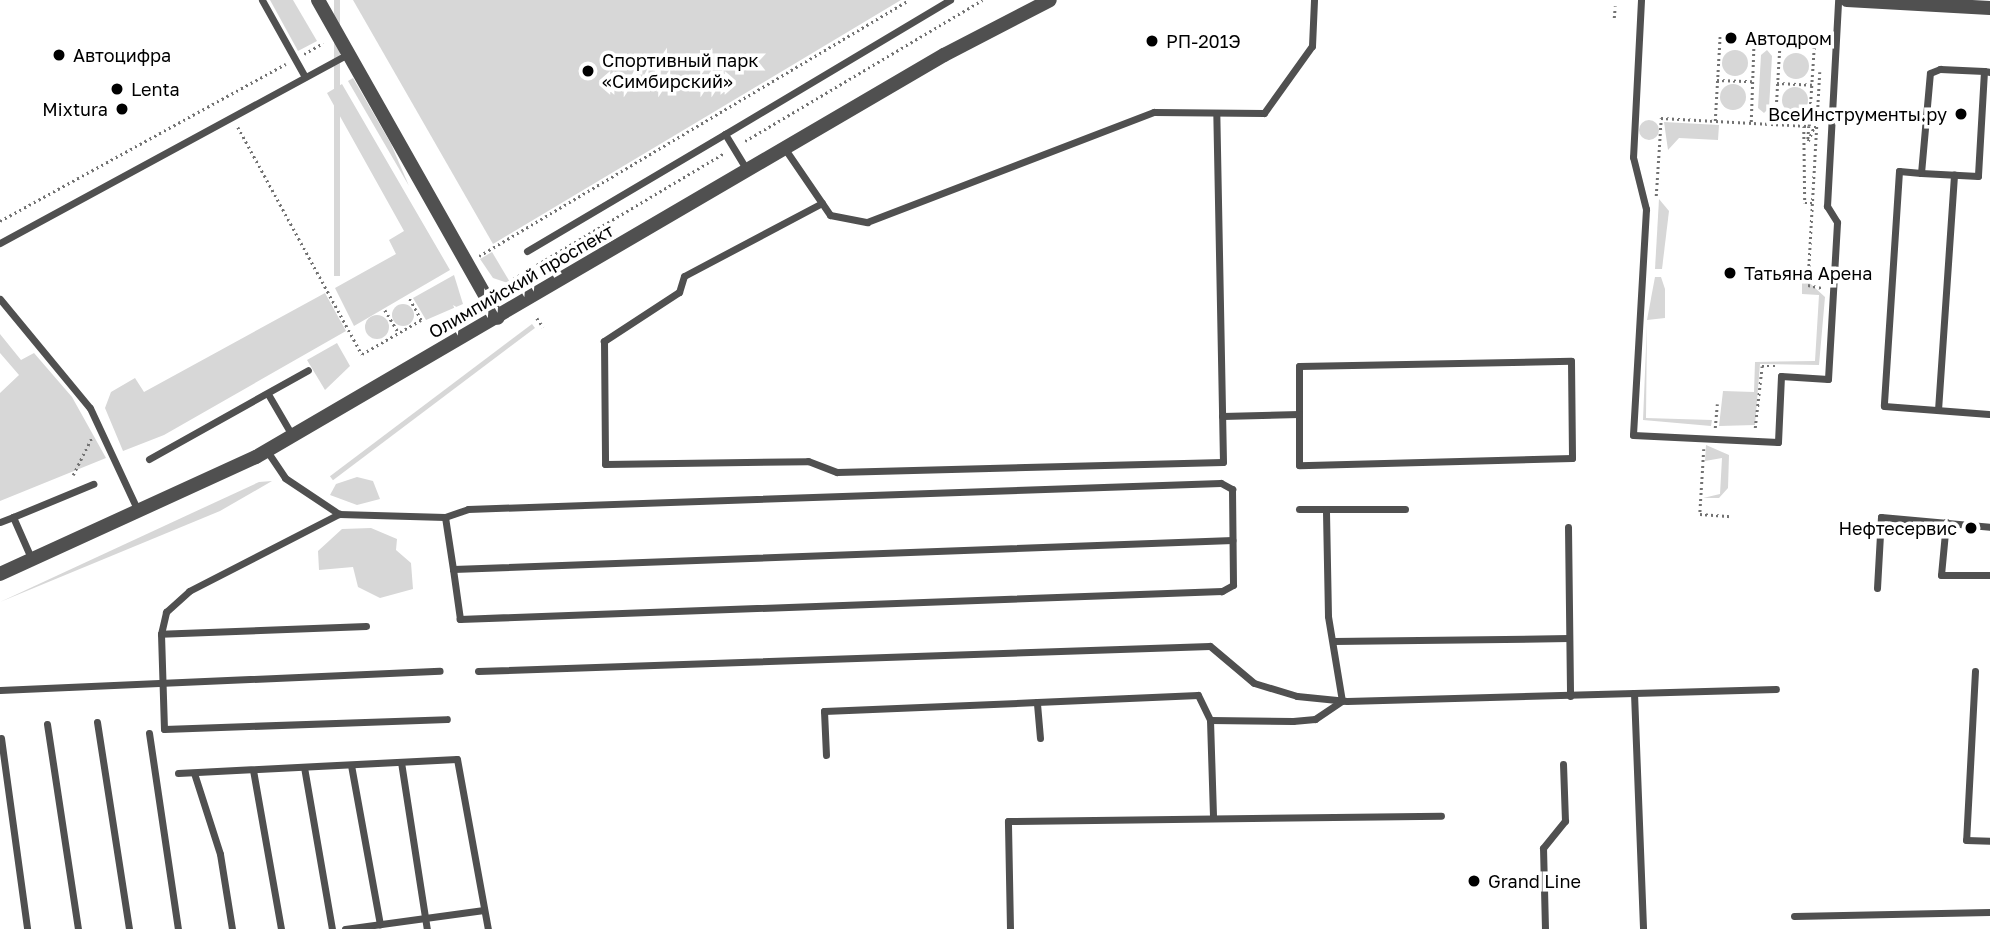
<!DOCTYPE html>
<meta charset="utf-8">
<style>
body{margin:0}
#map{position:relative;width:1990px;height:929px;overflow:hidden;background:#fff;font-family:"Golos Text",sans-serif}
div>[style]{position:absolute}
.green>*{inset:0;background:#d7d7d7;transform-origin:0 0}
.round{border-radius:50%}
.path>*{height:2.5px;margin-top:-1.25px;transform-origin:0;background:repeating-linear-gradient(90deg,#727272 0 2px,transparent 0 5.5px)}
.service>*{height:7px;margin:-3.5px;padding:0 3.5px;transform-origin:3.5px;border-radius:3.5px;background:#505050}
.minor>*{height:14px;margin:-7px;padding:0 7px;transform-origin:7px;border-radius:7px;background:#505050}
.tertiary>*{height:14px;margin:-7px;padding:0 7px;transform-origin:7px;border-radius:7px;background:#505050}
.dots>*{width:19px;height:19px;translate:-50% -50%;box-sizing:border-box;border:4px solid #fff;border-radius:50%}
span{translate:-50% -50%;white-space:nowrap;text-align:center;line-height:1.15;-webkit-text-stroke:7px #fff;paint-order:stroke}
.poi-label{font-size:18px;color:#000}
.left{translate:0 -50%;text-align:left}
.right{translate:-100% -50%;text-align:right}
.street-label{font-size:18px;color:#000}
</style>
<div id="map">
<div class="green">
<i style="clip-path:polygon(270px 0,293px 0,317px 41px,298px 51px)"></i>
<i style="left:334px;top:0;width:6px;height:276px"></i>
<i style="clip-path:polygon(353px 0,901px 0,493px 244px)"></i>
<i style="clip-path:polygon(1767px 50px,1772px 56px,1769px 108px,1764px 113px,1758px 108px,1761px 55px)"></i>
<i class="round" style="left:1722px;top:50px;width:26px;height:26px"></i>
<i class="round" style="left:1783px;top:53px;width:26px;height:26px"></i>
<i style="clip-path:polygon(353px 78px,391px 144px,409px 186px,348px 81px)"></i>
<i style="clip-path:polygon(342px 84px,450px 270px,354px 326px,335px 288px,396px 254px,389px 240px,404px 231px,327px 93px)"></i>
<i class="round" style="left:1720px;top:84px;width:26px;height:26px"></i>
<i class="round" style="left:1782px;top:87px;width:26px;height:26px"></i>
<i class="round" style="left:1639px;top:120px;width:20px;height:20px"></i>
<i style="clip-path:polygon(1664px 122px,1719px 125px,1718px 140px,1679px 138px,1668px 150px)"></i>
<i style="clip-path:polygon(1659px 199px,1669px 211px,1662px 269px,1655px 269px)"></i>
<i style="clip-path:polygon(492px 252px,511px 284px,493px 278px,480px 259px)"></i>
<i style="clip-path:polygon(454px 275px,463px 304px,426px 320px,413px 298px)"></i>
<i style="clip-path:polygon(1802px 276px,1825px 297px,1819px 365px,1760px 364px,1755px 425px,1719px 426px,1723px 391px,1754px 392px,1755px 362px,1815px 361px,1819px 295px,1802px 294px)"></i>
<i style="clip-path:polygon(1655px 277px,1661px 277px,1665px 289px,1665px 318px,1647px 320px)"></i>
<i style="clip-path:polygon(325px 293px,346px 331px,164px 435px,123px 451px,105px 408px,111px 392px,135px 378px,144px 392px)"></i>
<i class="round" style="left:392px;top:304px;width:22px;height:22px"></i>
<i class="round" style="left:365px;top:315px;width:24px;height:24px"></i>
<i style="left:532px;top:324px;width:5px;height:253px;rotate:53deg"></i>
<i style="clip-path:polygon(1647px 324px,1646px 418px,1712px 420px,1711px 426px,1643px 420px)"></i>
<i style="clip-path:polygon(0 334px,21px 360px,34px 353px,72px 397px,106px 458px,0 501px,0 393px,19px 375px,0 353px)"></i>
<i style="clip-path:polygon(337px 343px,350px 366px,325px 390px,307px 360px)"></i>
<i style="clip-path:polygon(1706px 445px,1729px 455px,1728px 488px,1719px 498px,1703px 498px,1720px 494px,1722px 458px,1705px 461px)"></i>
<i style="clip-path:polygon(357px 477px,373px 481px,380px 499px,357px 505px,330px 495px,336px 484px)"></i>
<i style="clip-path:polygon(272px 481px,220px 511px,0 602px,259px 482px)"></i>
<i style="clip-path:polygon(342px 529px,371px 528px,397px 539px,396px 550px,411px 563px,413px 589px,380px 598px,358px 587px,353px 567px,319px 570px,318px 551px)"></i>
</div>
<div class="path">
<i style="left:1614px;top:18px;width:12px;rotate:-85deg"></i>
<i style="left:304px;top:54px;width:22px;rotate:-30deg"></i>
<i style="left:1820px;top:72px;width:213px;rotate:93.2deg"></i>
<i style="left:1808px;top:285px;width:14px;rotate:12deg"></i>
<i style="left:1717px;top:80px;width:35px;rotate:2deg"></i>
<i style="left:1777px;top:83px;width:35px;rotate:3deg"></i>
<i style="left:1715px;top:121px;width:86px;rotate:-86.7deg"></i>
<i style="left:1751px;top:122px;width:84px;rotate:-88deg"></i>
<i style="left:1775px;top:124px;width:85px;rotate:-86.6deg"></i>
<i style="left:1804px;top:126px;width:77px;rotate:89.3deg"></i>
<i style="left:1805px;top:203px;width:8px"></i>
<i style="left:1809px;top:126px;width:79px;rotate:-86.4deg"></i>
<i style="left:238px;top:127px;width:259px;rotate:61.4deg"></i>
<i style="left:362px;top:354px;width:68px;rotate:-30deg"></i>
<i style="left:421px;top:320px;width:26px;rotate:-119deg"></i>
<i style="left:745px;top:141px;width:276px;rotate:-30.7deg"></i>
<i style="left:1656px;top:196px;width:78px;rotate:-86.3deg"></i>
<i style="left:1661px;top:118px;width:148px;rotate:3.1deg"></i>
<i style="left:1809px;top:126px;width:15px;rotate:94deg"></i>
<i style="left:1808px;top:141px;width:15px;rotate:-67deg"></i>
<i style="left:1814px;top:127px;width:6px"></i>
<i style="left:0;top:221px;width:326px;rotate:-28.8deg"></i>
<i style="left:479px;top:256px;width:500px;rotate:-30.77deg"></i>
<i style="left:513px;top:279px;width:246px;rotate:-30.8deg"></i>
<i style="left:385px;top:310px;width:27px;rotate:59deg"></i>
<i style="left:537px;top:318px;width:11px;rotate:56deg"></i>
<i style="left:1715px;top:428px;width:24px;rotate:-85deg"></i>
<i style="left:1755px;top:428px;width:62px;rotate:-83.6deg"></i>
<i style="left:1762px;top:366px;width:13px"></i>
<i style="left:1704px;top:449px;width:65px;rotate:93.5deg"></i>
<i style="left:1700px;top:514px;width:31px;rotate:4deg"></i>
<i style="left:73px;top:475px;width:42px;rotate:-63.4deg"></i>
</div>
<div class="service">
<i style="left:262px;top:0;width:88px;rotate:60.8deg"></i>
<i style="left:1641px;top:0;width:157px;rotate:92.9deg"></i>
<i style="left:1633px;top:157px;width:54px;rotate:76deg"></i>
<i style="left:1646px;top:209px;width:226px;rotate:93.3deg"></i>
<i style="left:1633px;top:435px;width:145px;rotate:2.8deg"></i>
<i style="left:1778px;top:442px;width:66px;rotate:-87.4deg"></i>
<i style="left:1781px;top:376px;width:47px;rotate:3.7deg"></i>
<i style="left:1828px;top:379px;width:157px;rotate:-86.7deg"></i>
<i style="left:1837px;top:222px;width:19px;rotate:-122deg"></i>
<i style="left:1827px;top:206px;width:206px;rotate:-86.9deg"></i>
<i style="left:1984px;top:71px;width:105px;rotate:93.3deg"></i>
<i style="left:1978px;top:176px;width:57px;rotate:-177deg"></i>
<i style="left:1921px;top:173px;width:100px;rotate:-84.9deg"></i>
<i style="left:1930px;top:73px;width:11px;rotate:-22deg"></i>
<i style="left:1940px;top:69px;width:44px;rotate:2.6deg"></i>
<i style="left:1984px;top:71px;width:6px;rotate:9deg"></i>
<i style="left:725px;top:134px;width:262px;rotate:-30.8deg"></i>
<i style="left:785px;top:149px;width:80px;rotate:55.7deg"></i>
<i style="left:830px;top:215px;width:38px;rotate:11deg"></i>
<i style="left:867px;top:222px;width:307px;rotate:-21deg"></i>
<i style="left:1154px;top:112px;width:110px;rotate:0.5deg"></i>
<i style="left:1264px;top:113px;width:82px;rotate:-54.4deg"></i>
<i style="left:1312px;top:46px;width:46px;rotate:-87.5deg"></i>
<i style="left:1921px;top:173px;width:22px;rotate:-175deg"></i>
<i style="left:1899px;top:171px;width:235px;rotate:93.7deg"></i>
<i style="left:1884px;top:406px;width:105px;rotate:4.4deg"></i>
<i style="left:822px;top:203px;width:156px;rotate:152.1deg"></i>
<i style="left:684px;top:276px;width:17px;rotate:107deg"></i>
<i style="left:679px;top:292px;width:90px;rotate:146.8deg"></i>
<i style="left:604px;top:341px;width:123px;rotate:89.5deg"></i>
<i style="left:605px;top:464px;width:203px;rotate:-0.8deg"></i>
<i style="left:808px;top:461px;width:31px;rotate:21deg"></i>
<i style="left:837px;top:472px;width:386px;rotate:-1.5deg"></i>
<i style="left:1223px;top:462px;width:349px;rotate:-91.1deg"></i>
<i style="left:0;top:243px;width:396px;rotate:-28.5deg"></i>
<i style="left:527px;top:251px;width:230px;rotate:-30.6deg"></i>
<i style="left:725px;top:134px;width:42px;rotate:58.6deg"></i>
<i style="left:0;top:299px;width:141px;rotate:50.5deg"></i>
<i style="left:90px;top:408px;width:114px;rotate:65deg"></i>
<i style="left:1571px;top:361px;width:97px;rotate:89.4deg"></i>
<i style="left:1572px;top:458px;width:273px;rotate:178.5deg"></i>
<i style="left:1299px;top:465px;width:99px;rotate:-90deg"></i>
<i style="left:1299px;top:366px;width:272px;rotate:-1.1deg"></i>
<i style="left:268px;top:394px;width:48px;rotate:59.7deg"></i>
<i style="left:1938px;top:410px;width:236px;rotate:-86.1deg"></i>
<i style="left:1222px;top:416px;width:77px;rotate:-1.5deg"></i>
<i style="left:267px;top:451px;width:32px;rotate:56deg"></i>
<i style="left:285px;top:478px;width:65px;rotate:33.7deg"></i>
<i style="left:149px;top:459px;width:182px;rotate:-29.2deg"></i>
<i style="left:1299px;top:509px;width:106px"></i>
<i style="left:13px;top:517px;width:87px;rotate:-22.4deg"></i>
<i style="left:445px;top:517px;width:53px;rotate:81.3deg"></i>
<i style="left:453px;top:569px;width:780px;rotate:-2.13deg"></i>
<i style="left:0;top:522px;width:14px;rotate:-21deg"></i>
<i style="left:13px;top:517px;width:47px;rotate:66.2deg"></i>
<i style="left:1946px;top:522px;width:53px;rotate:95.4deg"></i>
<i style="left:1941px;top:575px;width:49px"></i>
<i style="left:1568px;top:527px;width:169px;rotate:89.3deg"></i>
<i style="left:1877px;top:588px;width:71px;rotate:-86.8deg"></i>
<i style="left:1881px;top:517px;width:109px;rotate:5.2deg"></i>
<i style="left:366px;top:626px;width:205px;rotate:177.8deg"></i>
<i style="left:161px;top:634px;width:95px;rotate:88.2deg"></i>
<i style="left:164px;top:729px;width:283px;rotate:-2deg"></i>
<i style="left:161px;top:634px;width:23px;rotate:-77deg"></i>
<i style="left:166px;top:612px;width:31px;rotate:-42deg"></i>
<i style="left:189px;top:591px;width:169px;rotate:-27.2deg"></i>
<i style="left:339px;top:514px;width:106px;rotate:1.6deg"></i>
<i style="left:445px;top:517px;width:24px;rotate:-19deg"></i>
<i style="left:468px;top:509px;width:753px;rotate:-1.98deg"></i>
<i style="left:1221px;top:483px;width:13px;rotate:29deg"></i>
<i style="left:1232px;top:489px;width:96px;rotate:89.4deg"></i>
<i style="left:1233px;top:585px;width:13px;rotate:151deg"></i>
<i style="left:1222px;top:591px;width:763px;rotate:177.9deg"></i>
<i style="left:460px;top:619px;width:50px;rotate:-98deg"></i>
<i style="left:1333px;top:641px;width:236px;rotate:-0.7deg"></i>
<i style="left:478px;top:671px;width:732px;rotate:-1.96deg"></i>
<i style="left:1210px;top:646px;width:57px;rotate:40.1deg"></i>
<i style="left:1254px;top:683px;width:45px;rotate:16.8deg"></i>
<i style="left:1297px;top:696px;width:50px;rotate:5.7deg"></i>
<i style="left:1347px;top:701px;width:287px;rotate:-1.6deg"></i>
<i style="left:1634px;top:693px;width:236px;rotate:87.8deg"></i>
<i style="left:1975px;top:671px;width:169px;rotate:93deg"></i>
<i style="left:1966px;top:840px;width:24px;rotate:2deg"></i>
<i style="left:0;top:690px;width:440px;rotate:-2.5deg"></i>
<i style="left:1634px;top:693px;width:142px;rotate:-1.6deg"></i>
<i style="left:1210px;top:720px;width:98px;rotate:88.2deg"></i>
<i style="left:97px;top:722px;width:209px;rotate:81.2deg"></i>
<i style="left:47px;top:724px;width:207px;rotate:81.4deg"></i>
<i style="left:149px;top:733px;width:198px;rotate:81.6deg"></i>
<i style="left:1px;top:738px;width:193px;rotate:82.2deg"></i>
<i style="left:1040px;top:738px;width:36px;rotate:-95deg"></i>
<i style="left:1037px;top:702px;width:161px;rotate:-2.5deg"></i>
<i style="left:1198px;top:695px;width:28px;rotate:64deg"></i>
<i style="left:1210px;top:720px;width:83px;rotate:0.7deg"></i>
<i style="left:1293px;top:721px;width:22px;rotate:-5deg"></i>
<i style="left:1315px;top:719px;width:32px;rotate:-34deg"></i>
<i style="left:1342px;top:701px;width:86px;rotate:-99.4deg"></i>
<i style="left:1328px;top:616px;width:107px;rotate:-91.1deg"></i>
<i style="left:826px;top:755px;width:44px;rotate:-92.6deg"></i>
<i style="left:824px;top:711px;width:213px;rotate:-2.4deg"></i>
<i style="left:401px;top:762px;width:169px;rotate:81.2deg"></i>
<i style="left:351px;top:765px;width:162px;rotate:79.7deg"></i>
<i style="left:304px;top:767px;width:164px;rotate:80.2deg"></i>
<i style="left:253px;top:770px;width:161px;rotate:80deg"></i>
<i style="left:178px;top:773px;width:279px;rotate:-2.9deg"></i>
<i style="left:457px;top:759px;width:173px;rotate:79.7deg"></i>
<i style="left:194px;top:773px;width:85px;rotate:72.2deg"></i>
<i style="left:220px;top:854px;width:76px;rotate:80.9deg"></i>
<i style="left:1794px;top:916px;width:196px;rotate:-1.2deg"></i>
<i style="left:345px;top:929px;width:140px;rotate:-7.8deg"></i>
<i style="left:1010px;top:929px;width:108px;rotate:-91.1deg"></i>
<i style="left:1008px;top:821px;width:433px;rotate:-0.7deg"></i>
<i style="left:1545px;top:929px;width:81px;rotate:-91.4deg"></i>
<i style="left:1543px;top:848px;width:35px;rotate:-51deg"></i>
<i style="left:1565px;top:821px;width:57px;rotate:-92deg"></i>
</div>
<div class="minor">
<i style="left:318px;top:0;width:365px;rotate:60.5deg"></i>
</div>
<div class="tertiary">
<i style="left:1847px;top:0;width:143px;rotate:3.2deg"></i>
<i style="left:0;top:574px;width:281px;rotate:-24.6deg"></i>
<i style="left:256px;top:457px;width:797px;rotate:-30.3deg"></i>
<i style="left:944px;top:55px;width:119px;rotate:-27.4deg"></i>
</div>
<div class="dots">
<i style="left:1731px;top:38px;background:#000"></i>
<i style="left:1152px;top:41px;background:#000"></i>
<i style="left:59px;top:55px;background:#000"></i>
<i style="left:588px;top:71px;background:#000"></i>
<i style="left:117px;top:89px;background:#000"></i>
<i style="left:122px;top:109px;background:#000"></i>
<i style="left:1961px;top:114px;background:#000"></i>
<i style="left:1730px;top:273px;background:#000"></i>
<i style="left:1971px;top:528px;background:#000"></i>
<i style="left:1474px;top:881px;background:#000"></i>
</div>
<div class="poi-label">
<span class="left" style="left:1745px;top:38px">Автодром</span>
<span class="left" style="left:1166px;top:41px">РП-201Э</span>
<span class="left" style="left:73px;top:55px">Автоцифра</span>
<span class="left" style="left:602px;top:71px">Спортивный парк<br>«Симбирский»</span>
<span class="left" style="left:131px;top:89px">Lenta</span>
<span class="right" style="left:108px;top:109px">Mixtura</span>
<span class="right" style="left:1947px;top:114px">ВсеИнструменты.ру</span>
<span class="left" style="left:1744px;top:273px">Татьяна Арена</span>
<span class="right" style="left:1957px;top:528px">Нефтесервис</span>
<span class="left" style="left:1488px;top:881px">Grand Line</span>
</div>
<div class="street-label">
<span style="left:521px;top:281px;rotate:-30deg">Олимпийский проспект</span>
</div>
</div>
